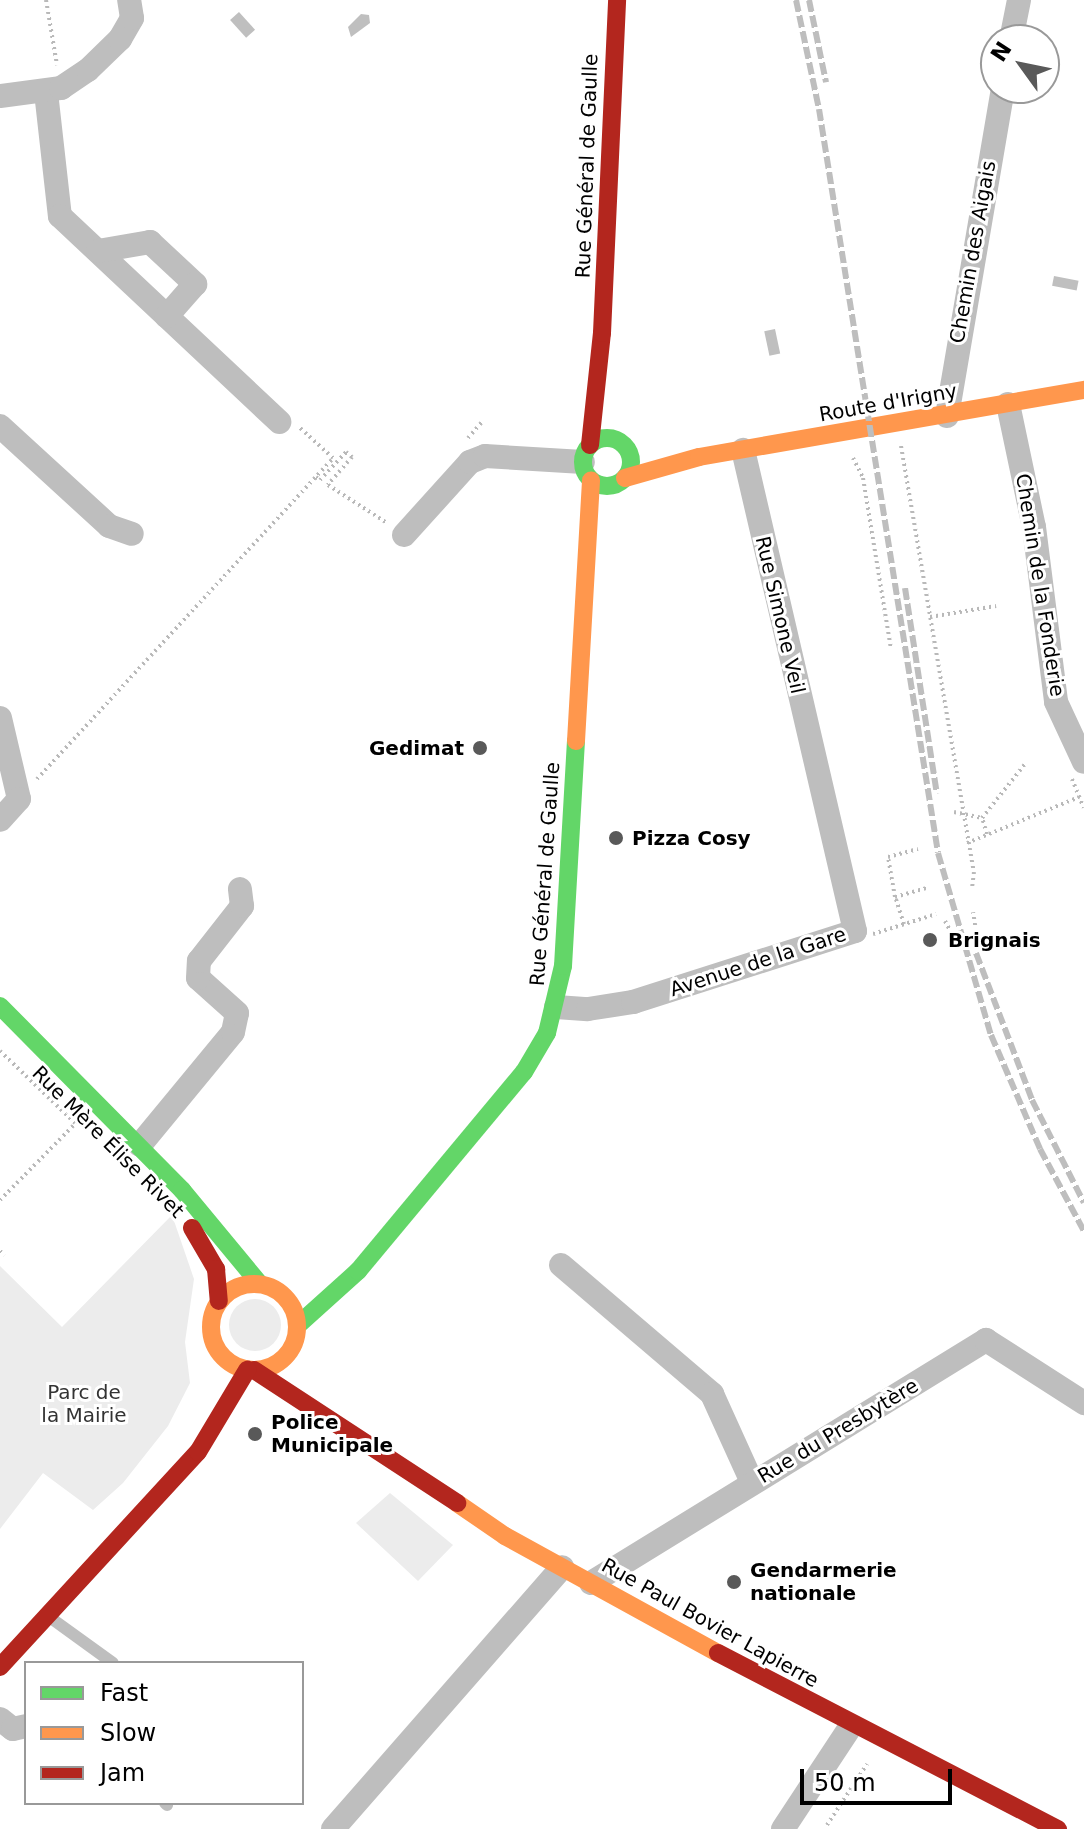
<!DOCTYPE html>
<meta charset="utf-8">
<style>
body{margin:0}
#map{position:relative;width:1084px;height:1829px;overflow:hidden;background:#fff;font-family:"DejaVu Sans",sans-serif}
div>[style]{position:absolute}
.green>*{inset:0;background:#ececec}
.round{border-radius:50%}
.water>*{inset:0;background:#bfbfbf;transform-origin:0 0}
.path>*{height:4px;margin-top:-2px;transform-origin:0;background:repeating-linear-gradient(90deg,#b9b9b9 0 2px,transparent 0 6px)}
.lane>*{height:12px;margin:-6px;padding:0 6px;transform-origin:6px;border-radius:6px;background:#bebebe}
.street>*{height:24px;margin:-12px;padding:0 12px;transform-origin:12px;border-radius:12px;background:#bebebe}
.fast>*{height:18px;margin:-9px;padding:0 9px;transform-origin:9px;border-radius:9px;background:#63d668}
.fast>.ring{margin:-9px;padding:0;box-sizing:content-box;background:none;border:18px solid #63d668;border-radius:50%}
.slow>*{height:18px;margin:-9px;padding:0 9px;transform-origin:9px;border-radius:9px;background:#ff974d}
.slow>.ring{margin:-9px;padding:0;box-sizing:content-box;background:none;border:18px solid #ff974d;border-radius:50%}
.jam>*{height:18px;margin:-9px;padding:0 9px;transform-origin:9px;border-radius:9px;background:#b3261e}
.rail>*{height:6px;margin-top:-3px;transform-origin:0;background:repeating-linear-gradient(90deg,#bebebe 0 12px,transparent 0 16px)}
.dots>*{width:22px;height:22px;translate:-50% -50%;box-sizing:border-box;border:4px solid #fff;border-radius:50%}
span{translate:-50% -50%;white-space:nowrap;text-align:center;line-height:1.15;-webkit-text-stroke:6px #fff;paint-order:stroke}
.street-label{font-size:20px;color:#000}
.poi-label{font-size:20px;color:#000;font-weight:700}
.right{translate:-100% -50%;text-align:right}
.left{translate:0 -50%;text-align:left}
.park-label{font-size:20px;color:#333}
.legend{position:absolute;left:24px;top:1661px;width:280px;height:144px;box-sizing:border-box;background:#fff;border:2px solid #999;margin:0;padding:10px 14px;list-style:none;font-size:24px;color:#000}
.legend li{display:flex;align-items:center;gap:16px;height:40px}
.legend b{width:40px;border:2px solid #999}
.north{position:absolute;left:980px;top:24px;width:80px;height:80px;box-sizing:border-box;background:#fff;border:2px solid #999;border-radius:50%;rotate:303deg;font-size:22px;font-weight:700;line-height:32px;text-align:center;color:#000}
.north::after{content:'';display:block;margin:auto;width:28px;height:36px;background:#595959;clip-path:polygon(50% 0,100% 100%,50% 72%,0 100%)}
.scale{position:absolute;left:800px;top:1769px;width:152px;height:36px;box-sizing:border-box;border:4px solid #000;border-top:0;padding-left:10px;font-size:24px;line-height:28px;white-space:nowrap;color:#000;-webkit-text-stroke:6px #fff;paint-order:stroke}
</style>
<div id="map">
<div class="green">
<i style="clip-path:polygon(172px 1215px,194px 1279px,185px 1342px,190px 1383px,168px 1426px,123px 1483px,93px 1510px,43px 1473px,0 1529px,0 1266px,62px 1327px)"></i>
<i class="round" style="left:229px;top:1299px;width:52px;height:52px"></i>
<i style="clip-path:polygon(390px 1493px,453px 1545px,418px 1581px,356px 1523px)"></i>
</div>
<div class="water">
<i style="left:239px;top:12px;width:24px;height:12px;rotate:48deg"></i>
<i style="clip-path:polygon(361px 14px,369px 15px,370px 23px,351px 37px,348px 27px)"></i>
<i style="left:1054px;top:276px;width:25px;height:10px;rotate:11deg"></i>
<i style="left:775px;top:329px;width:25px;height:11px;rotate:78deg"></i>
</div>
<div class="path">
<i style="left:46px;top:0;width:66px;rotate:80.4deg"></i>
<i style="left:468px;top:438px;width:21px;rotate:-49deg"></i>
<i style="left:901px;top:446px;width:432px;rotate:80.3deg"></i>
<i style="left:974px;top:872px;width:17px;rotate:97deg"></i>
<i style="left:853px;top:458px;width:22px;rotate:63deg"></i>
<i style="left:863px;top:478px;width:173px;rotate:80.7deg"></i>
<i style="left:316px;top:477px;width:5px;rotate:37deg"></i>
<i style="left:320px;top:480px;width:38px;rotate:-47deg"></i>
<i style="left:346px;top:452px;width:8px;rotate:40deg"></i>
<i style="left:352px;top:457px;width:37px;rotate:131deg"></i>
<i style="left:328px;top:485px;width:70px;rotate:32.8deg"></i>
<i style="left:930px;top:617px;width:67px;rotate:-9.5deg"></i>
<i style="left:37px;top:779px;width:437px;rotate:-47.3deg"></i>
<i style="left:333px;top:458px;width:46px;rotate:-137.6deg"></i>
<i style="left:1072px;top:779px;width:31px;rotate:68deg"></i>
<i style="left:954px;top:812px;width:29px;rotate:12deg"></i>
<i style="left:987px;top:834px;width:17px;rotate:-107deg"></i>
<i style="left:982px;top:818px;width:69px;rotate:-51.5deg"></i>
<i style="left:967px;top:843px;width:121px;rotate:-22.3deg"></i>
<i style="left:895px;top:897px;width:41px;rotate:-99.9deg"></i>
<i style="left:888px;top:857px;width:31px;rotate:-15deg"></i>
<i style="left:945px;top:921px;width:26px;rotate:62deg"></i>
<i style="left:957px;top:944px;width:21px;rotate:-19deg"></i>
<i style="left:977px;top:937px;width:25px;rotate:-99deg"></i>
<i style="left:904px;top:924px;width:28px;rotate:-108deg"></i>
<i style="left:895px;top:897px;width:35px;rotate:-16deg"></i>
<i style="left:873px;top:934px;width:66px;rotate:-17.6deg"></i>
<i style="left:0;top:1051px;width:104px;rotate:43.8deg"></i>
<i style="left:0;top:1200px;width:110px;rotate:-45.4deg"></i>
<i style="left:0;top:1251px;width:6px;rotate:45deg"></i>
<i style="left:827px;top:1825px;width:73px;rotate:-56.7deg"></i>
</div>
<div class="lane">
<i style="left:48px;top:1616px;width:80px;rotate:35.9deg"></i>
<i style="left:165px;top:1803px;width:3px;rotate:45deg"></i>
</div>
<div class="street">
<i style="left:1011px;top:40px;width:41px;rotate:-78.7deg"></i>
<i style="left:46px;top:92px;width:125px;rotate:83.6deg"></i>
<i style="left:60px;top:216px;width:301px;rotate:43.2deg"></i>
<i style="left:0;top:96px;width:62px;rotate:-7.5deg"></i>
<i style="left:61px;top:88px;width:32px;rotate:-34deg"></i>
<i style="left:88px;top:70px;width:45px;rotate:-44.1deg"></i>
<i style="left:120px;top:39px;width:24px;rotate:-60deg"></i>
<i style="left:132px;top:18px;width:18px;rotate:-99deg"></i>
<i style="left:98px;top:251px;width:53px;rotate:-9.8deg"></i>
<i style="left:150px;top:242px;width:62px;rotate:43deg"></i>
<i style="left:195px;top:284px;width:43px;rotate:131.2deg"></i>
<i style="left:1008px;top:404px;width:126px;rotate:78.1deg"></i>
<i style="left:1034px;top:527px;width:176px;rotate:82.8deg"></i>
<i style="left:1056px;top:702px;width:66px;rotate:65deg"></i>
<i style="left:947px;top:416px;width:333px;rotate:-80.3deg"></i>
<i style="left:0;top:426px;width:148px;rotate:42.5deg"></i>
<i style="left:109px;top:526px;width:24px;rotate:19deg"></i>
<i style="left:404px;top:535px;width:98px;rotate:-47.9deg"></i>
<i style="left:470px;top:462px;width:16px;rotate:-22deg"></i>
<i style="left:485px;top:456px;width:98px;rotate:3.5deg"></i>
<i style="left:0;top:718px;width:83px;rotate:76.8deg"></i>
<i style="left:19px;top:799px;width:28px;rotate:132deg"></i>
<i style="left:556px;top:1007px;width:32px;rotate:4deg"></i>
<i style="left:588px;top:1009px;width:46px;rotate:-8.8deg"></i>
<i style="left:633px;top:1002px;width:233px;rotate:-17.7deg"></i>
<i style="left:855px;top:931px;width:494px;rotate:-103.1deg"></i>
<i style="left:140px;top:1145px;width:146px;rotate:-50.5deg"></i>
<i style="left:233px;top:1032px;width:19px;rotate:-78deg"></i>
<i style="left:237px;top:1013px;width:52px;rotate:-138.1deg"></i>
<i style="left:198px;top:978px;width:17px;rotate:-87deg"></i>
<i style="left:199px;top:961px;width:70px;rotate:-52deg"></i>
<i style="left:242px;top:906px;width:17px;rotate:-97deg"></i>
<i style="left:561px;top:1265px;width:199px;rotate:40.5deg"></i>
<i style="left:712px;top:1394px;width:97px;rotate:65.6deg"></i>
<i style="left:591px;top:1583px;width:464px;rotate:-31.6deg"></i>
<i style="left:986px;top:1340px;width:117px;rotate:32.7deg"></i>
<i style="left:0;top:1719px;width:16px;rotate:38deg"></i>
<i style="left:13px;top:1729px;width:13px;rotate:-13deg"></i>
<i style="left:333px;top:1829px;width:348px;rotate:-48.8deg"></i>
<i style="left:783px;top:1829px;width:123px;rotate:-56.6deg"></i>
</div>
<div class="fast">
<i class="ring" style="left:583px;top:438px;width:30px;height:30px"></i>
<i style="left:0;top:1006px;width:259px;rotate:45.3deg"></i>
<i style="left:182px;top:1190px;width:121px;rotate:50.4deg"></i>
<i style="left:298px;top:1325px;width:81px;rotate:-42deg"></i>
<i style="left:358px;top:1271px;width:259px;rotate:-50.2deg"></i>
<i style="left:524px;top:1072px;width:45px;rotate:-59.5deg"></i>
<i style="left:547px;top:1033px;width:69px;rotate:-76.6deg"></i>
<i style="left:563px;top:966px;width:225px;rotate:-86.7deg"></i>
</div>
<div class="slow">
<i style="left:625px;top:478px;width:77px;rotate:-15.8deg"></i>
<i style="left:699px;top:457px;width:391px;rotate:-9.9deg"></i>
<i style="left:576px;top:741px;width:261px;rotate:-86.7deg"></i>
<i class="ring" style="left:211px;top:1284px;width:68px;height:68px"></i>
<i style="left:457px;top:1503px;width:58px;rotate:34.5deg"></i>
<i style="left:505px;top:1536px;width:243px;rotate:28.8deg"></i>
</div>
<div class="jam">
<i style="left:590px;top:445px;width:113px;rotate:-83.9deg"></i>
<i style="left:602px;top:333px;width:333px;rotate:-87.4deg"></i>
<i style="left:192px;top:1228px;width:48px;rotate:59.7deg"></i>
<i style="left:216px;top:1269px;width:32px;rotate:85deg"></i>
<i style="left:254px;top:1370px;width:243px;rotate:33.2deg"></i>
<i style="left:718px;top:1653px;width:383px;rotate:27.4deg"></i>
<i style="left:0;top:1667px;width:292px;rotate:-47.4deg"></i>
<i style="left:198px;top:1452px;width:96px;rotate:-59.1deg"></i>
</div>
<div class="rail">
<i style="left:796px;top:0;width:111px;rotate:78.1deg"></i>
<i style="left:819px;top:109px;width:753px;rotate:80.91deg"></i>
<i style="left:938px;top:853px;width:190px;rotate:73.8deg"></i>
<i style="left:991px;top:1035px;width:124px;rotate:66.7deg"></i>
<i style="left:1040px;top:1149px;width:93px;rotate:61.8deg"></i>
<i style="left:809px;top:0;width:84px;rotate:78.3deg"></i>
<i style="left:905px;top:588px;width:208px;rotate:81.2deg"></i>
<i style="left:976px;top:953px;width:157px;rotate:69.1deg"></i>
<i style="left:1032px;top:1100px;width:115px;rotate:63.2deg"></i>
</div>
<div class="dots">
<i style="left:480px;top:748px;background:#595959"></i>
<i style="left:616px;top:838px;background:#595959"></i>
<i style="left:930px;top:940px;background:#595959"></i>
<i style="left:255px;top:1434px;background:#595959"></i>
<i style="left:734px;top:1582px;background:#595959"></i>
</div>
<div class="street-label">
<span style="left:587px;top:166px;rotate:-88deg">Rue Général de Gaulle</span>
<span style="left:973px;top:252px;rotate:-80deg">Chemin des Aigais</span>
<span style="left:888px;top:403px;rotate:-10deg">Route d'Irigny</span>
<span style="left:1040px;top:585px;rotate:81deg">Chemin de la Fonderie</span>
<span style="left:780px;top:615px;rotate:77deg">Rue Simone Veil</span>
<span style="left:545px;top:874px;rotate:-86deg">Rue Général de Gaulle</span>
<span style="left:758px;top:962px;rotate:-18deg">Avenue de la Gare</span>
<span style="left:108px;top:1142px;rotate:45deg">Rue Mère Élise Rivet</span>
<span style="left:838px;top:1431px;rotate:-31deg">Rue du Presbytère</span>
<span style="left:710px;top:1623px;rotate:29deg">Rue Paul Bovier Lapierre</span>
</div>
<div class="poi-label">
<span class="right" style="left:464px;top:748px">Gedimat</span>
<span class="left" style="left:632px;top:838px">Pizza Cosy</span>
<span class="left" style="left:948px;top:940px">Brignais</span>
<span class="left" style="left:271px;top:1434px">Police<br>Municipale</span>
<span class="left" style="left:750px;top:1582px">Gendarmerie<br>nationale</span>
</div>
<div class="park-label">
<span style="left:84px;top:1404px">Parc de<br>la Mairie</span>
</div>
<ul class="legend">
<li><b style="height:10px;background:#63d668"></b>Fast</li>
<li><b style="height:10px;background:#ff974d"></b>Slow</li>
<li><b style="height:10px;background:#b3261e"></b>Jam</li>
</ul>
<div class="north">N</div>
<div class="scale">50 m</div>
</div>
